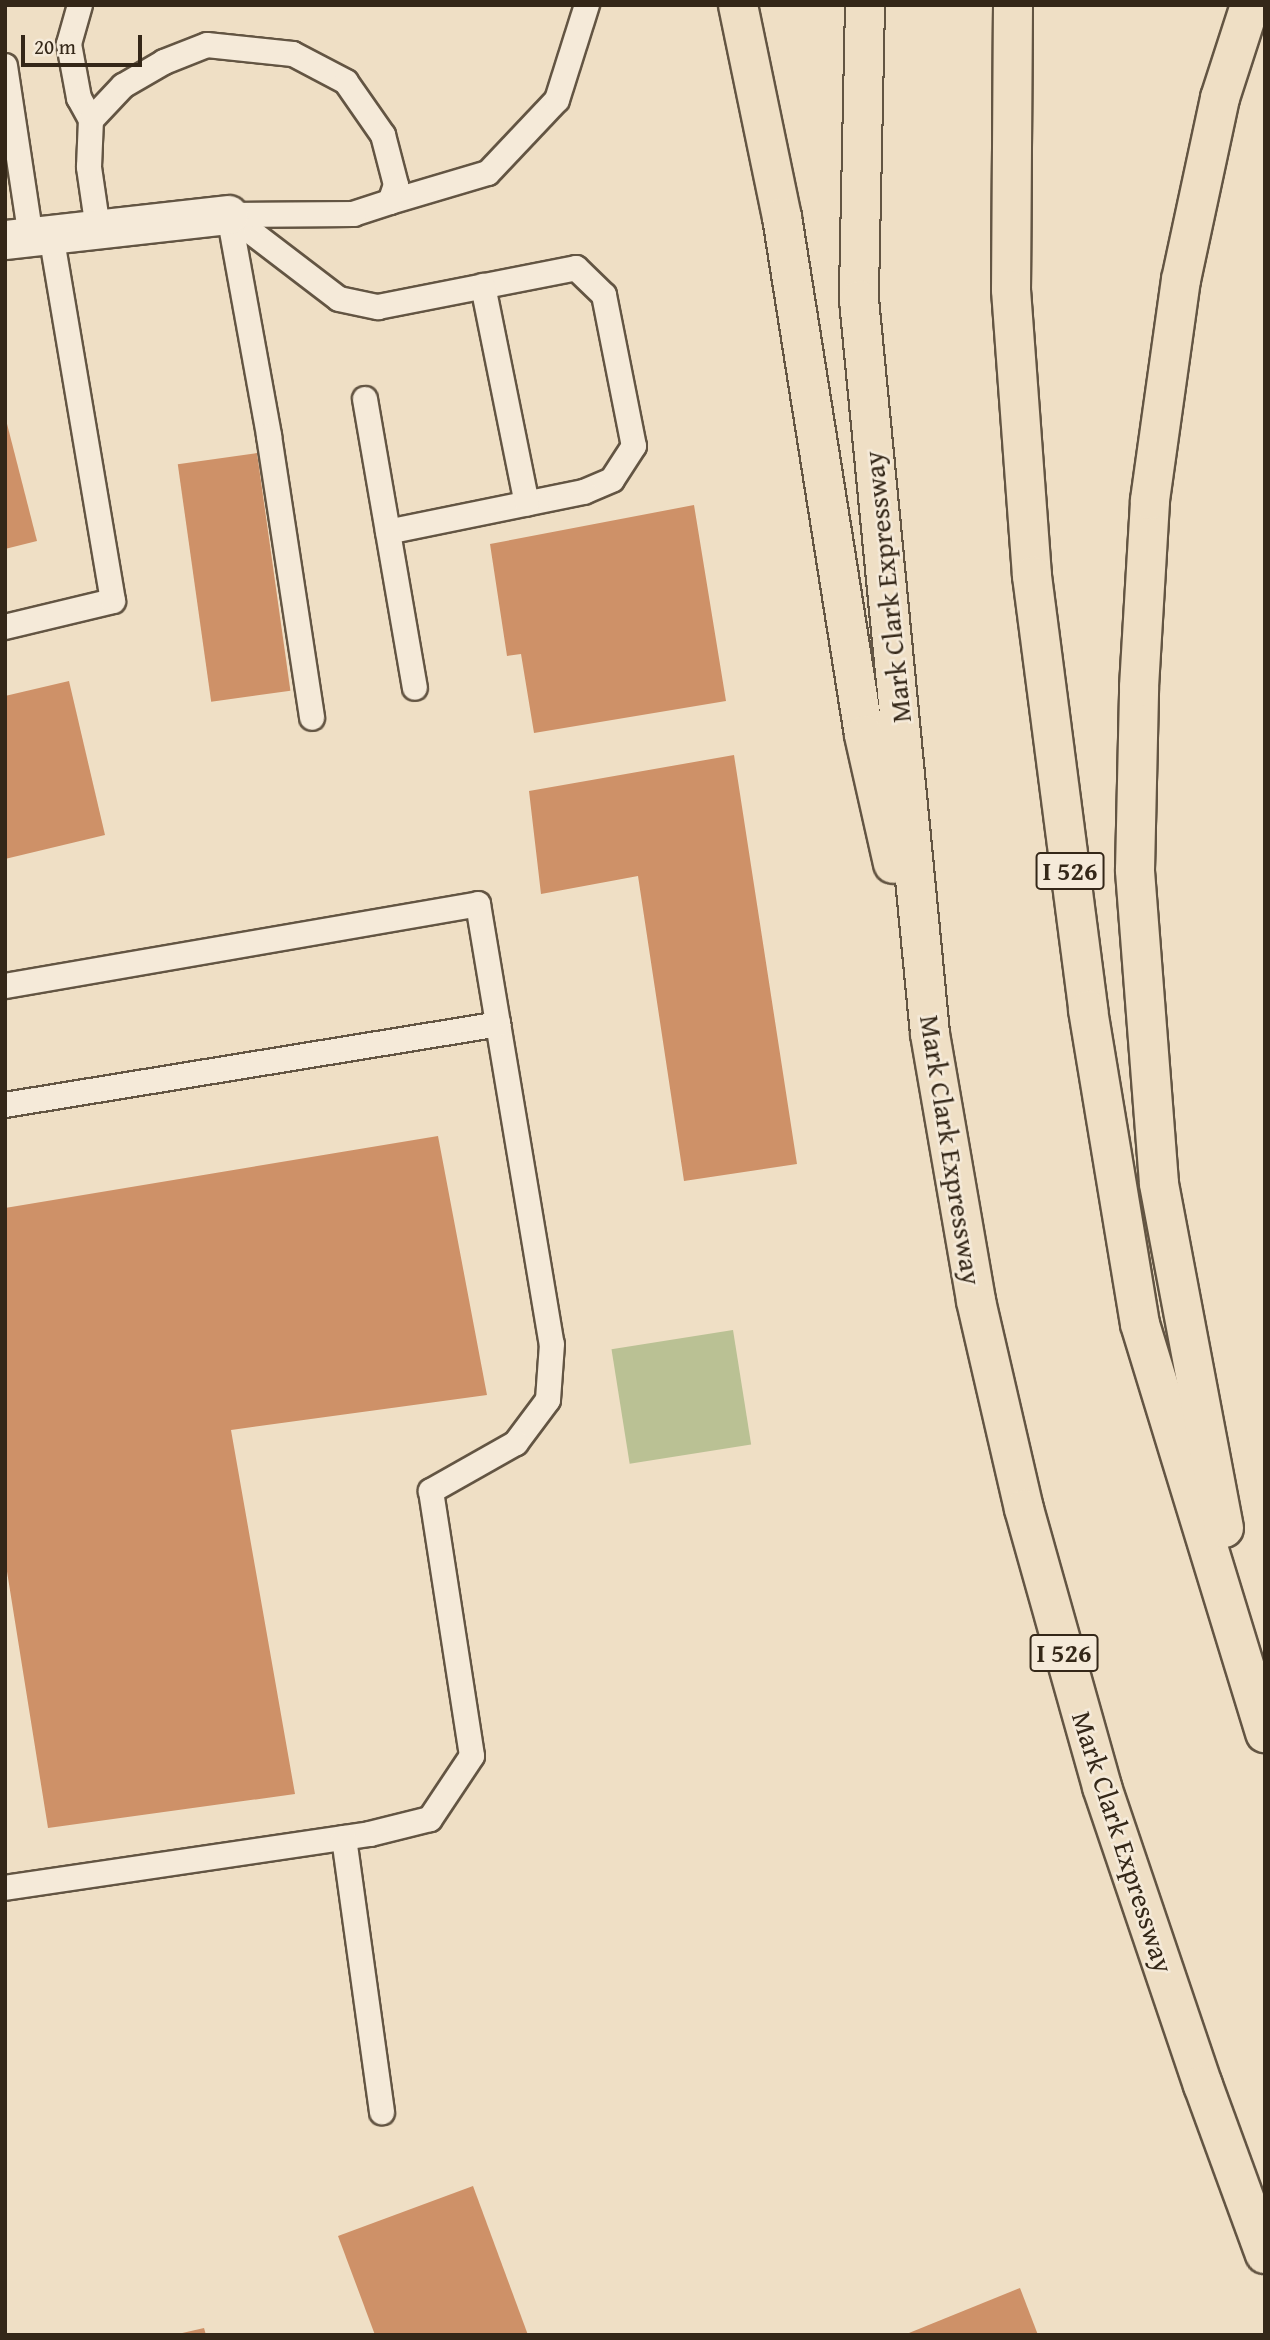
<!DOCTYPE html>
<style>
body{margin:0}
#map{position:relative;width:1270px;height:2340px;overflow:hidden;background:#efdfc5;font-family:"Gentium Book Plus",serif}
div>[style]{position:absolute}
.green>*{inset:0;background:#bac194;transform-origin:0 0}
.building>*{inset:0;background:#ce9168;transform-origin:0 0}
.roads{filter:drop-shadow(2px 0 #635543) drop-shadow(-2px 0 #635543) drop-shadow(0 2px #635543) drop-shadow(0 -2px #635543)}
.service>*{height:24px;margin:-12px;padding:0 12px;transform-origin:12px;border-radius:12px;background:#f5ead9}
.minor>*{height:38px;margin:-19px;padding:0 19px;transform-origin:19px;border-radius:19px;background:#f5ead9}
.motorway>*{height:38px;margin:-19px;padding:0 19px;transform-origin:19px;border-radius:19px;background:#efdfc5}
span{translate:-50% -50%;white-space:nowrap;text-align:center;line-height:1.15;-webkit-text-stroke:5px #f5ead9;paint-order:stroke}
.shield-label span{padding:2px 5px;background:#f5ead9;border:2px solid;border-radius:5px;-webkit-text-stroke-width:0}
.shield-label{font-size:26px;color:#342718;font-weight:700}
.street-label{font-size:28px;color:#342718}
.frame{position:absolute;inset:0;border:7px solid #342718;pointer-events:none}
.scale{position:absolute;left:21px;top:35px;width:121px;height:32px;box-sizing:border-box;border:4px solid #342718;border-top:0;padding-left:9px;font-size:21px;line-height:24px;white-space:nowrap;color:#342718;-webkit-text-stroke:5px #f5ead9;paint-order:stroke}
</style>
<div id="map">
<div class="green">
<i style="left:733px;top:1330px;width:116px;height:123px;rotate:81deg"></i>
</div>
<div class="building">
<i style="clip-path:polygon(5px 416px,37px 541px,5px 549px)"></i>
<i style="left:257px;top:453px;width:240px;height:80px;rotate:82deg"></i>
<i style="clip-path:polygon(694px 505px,726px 701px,534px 733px,521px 654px,507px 656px,490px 544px)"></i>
<i style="clip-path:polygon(69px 681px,105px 835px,5px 859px,5px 696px)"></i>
<i style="clip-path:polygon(734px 755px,797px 1164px,684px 1181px,638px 876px,541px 894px,529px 791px)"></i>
<i style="clip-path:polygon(438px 1136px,487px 1395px,231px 1430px,295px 1794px,48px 1828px,5px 1559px,5px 1208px)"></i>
<i style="clip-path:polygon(473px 2186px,528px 2335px,375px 2335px,338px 2236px)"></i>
<i style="clip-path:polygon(1020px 2288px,1038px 2335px,904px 2335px)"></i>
<i style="clip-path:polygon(204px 2328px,206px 2335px,178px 2335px,178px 2334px)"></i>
</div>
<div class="roads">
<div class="service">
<i style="left:80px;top:5px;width:41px;rotate:105.8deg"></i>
<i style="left:69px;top:44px;width:55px;rotate:79.5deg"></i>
<i style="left:79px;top:98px;width:25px;rotate:61deg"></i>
<i style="left:5px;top:66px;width:173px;rotate:81.4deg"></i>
<i style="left:390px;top:202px;width:102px;rotate:-16.5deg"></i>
<i style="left:488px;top:173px;width:100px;rotate:-46.6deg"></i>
<i style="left:557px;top:100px;width:100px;rotate:-72.5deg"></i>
<i style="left:229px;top:215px;width:138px;rotate:37.4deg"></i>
<i style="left:339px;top:299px;width:40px;rotate:12deg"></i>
<i style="left:378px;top:307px;width:202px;rotate:-11.1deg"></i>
<i style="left:576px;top:268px;width:39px;rotate:44deg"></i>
<i style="left:604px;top:295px;width:154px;rotate:78.8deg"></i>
<i style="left:634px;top:446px;width:40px;rotate:122.9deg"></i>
<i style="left:612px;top:480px;width:30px;rotate:157deg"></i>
<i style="left:584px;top:492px;width:200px;rotate:168.5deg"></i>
<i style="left:229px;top:215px;width:225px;rotate:79.7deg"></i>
<i style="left:269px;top:436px;width:285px;rotate:81.3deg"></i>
<i style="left:98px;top:229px;width:63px;rotate:-98.3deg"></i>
<i style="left:89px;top:167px;width:47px;rotate:-87.6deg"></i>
<i style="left:91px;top:120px;width:47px;rotate:-46.7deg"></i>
<i style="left:123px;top:86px;width:48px;rotate:-30.3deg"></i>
<i style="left:164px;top:62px;width:46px;rotate:-21.6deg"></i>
<i style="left:207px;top:45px;width:86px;rotate:6deg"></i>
<i style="left:293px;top:54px;width:60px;rotate:27.8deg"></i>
<i style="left:346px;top:82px;width:65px;rotate:55.1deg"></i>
<i style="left:383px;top:135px;width:52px;rotate:75.4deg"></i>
<i style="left:396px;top:185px;width:18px;rotate:109deg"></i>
<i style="left:390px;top:202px;width:38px;rotate:162deg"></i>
<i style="left:354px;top:214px;width:125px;rotate:179.5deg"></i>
<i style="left:483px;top:286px;width:222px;rotate:78.6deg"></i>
<i style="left:365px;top:399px;width:293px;rotate:80.2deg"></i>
<i style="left:5px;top:627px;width:111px;rotate:-13.5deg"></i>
<i style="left:113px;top:601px;width:371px;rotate:-99.6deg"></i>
<i style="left:5px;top:986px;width:480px;rotate:-9.8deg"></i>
<i style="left:478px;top:904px;width:446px;rotate:80.5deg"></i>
<i style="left:552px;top:1344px;width:56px;rotate:94.1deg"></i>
<i style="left:548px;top:1400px;width:54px;rotate:126.7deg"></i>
<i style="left:516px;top:1443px;width:98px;rotate:150.5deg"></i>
<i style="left:431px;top:1491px;width:268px;rotate:81.2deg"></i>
<i style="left:472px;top:1756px;width:76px;rotate:123.7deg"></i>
<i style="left:430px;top:1819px;width:62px;rotate:166deg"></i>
<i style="left:370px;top:1834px;width:369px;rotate:171.6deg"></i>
<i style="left:5px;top:1105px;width:500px;rotate:-9.3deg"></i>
<i style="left:344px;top:1838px;width:277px;rotate:82.1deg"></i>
</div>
<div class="minor">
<i style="left:5px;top:240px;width:225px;rotate:-6.4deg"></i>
</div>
<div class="motorway">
<i style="left:738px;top:5px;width:217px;rotate:78.3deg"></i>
<i style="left:782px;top:217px;width:524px;rotate:81deg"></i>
<i style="left:864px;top:735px;width:132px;rotate:77.3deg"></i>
<i style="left:865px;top:5px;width:295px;rotate:91.2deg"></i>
<i style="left:859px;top:300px;width:737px;rotate:84.47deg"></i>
<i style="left:930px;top:1034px;width:271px;rotate:80.2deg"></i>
<i style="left:976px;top:1301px;width:213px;rotate:77deg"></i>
<i style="left:1024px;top:1509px;width:289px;rotate:74.3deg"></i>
<i style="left:1102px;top:1787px;width:315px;rotate:71.3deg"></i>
<i style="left:1203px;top:2085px;width:180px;rotate:69.9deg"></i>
<i style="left:1013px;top:5px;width:285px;rotate:90.4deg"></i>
<i style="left:1011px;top:290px;width:287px;rotate:85.8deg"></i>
<i style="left:1032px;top:576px;width:438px;rotate:82.6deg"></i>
<i style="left:1088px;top:1010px;width:318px;rotate:80.6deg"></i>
<i style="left:1140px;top:1324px;width:428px;rotate:73deg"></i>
<i style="left:1224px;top:1528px;width:351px;rotate:-100.7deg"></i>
<i style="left:1159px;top:1183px;width:314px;rotate:-94.4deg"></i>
<i style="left:1135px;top:870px;width:183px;rotate:-88.7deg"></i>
<i style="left:1139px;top:687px;width:187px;rotate:-86.6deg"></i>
<i style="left:1150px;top:500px;width:222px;rotate:-82deg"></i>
<i style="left:1181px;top:280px;width:186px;rotate:-77.9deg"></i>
<i style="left:1220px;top:98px;width:98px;rotate:-72.1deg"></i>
</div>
</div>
<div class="shield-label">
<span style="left:1070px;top:871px">I 526</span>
<span style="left:1064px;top:1653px">I 526</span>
</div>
<div class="street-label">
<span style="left:887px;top:587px;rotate:-96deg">Mark Clark Expressway</span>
<span style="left:951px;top:1150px;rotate:81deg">Mark Clark Expressway</span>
<span style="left:1123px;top:1842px;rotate:72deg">Mark Clark Expressway</span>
</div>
<div class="frame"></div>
<div class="scale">20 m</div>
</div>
